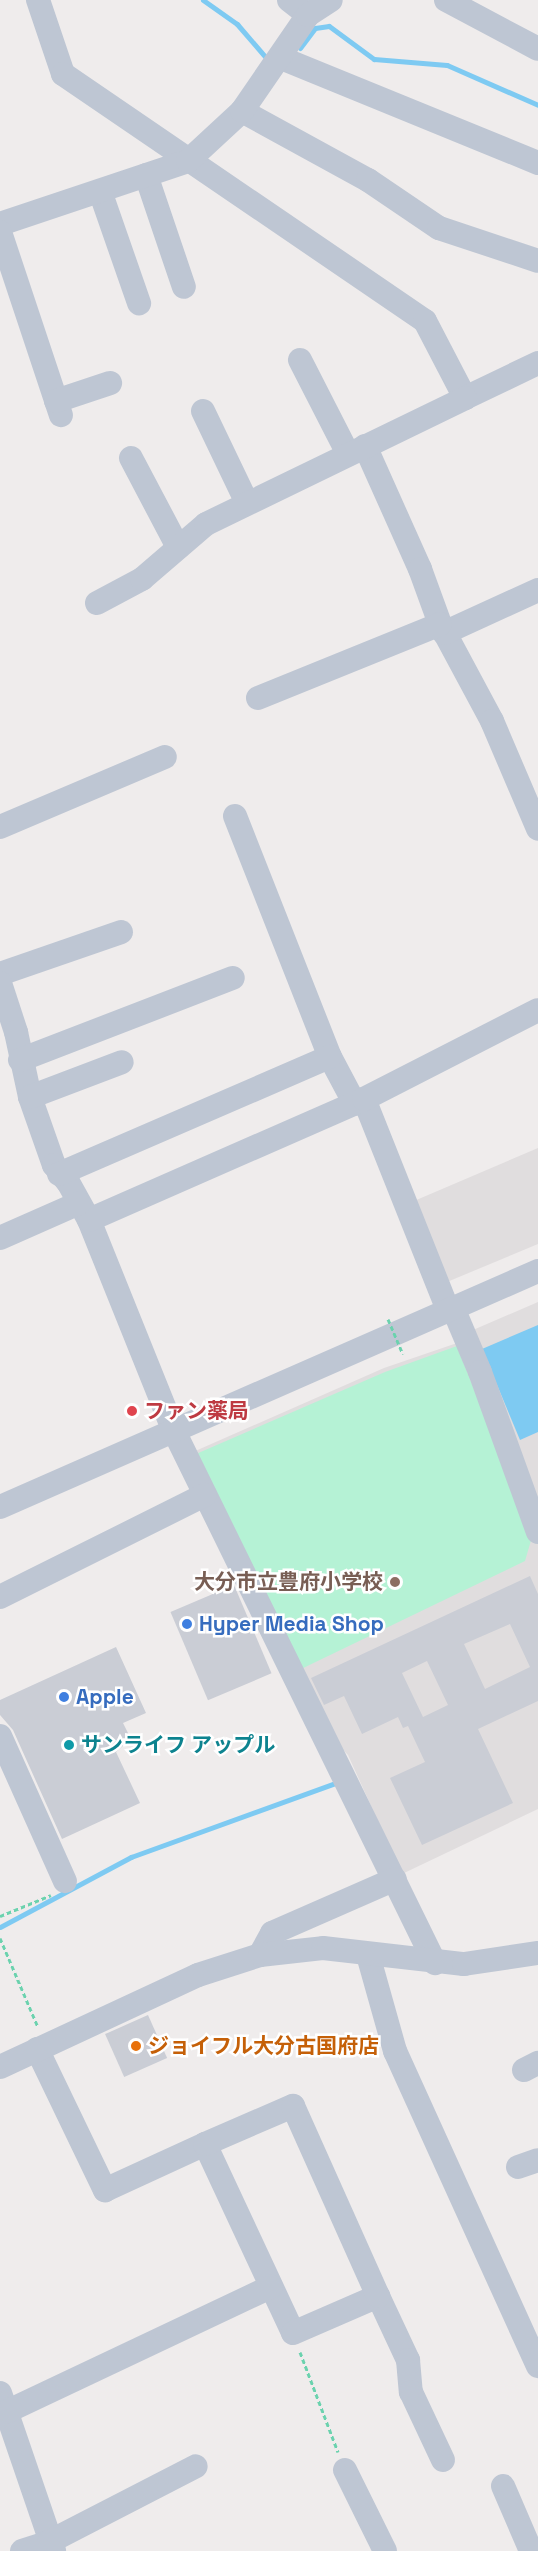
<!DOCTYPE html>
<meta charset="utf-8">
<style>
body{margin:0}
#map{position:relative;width:538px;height:2551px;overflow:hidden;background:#efecec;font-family:"Space Grotesk","Noto Sans JP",sans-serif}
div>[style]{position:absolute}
.education>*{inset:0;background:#e0ddde}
.green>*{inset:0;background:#b5f2d5}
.water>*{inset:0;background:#7ecaf2}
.stream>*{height:5px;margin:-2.5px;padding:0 2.5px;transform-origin:2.5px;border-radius:2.5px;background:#7ecaf2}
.building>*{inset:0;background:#cacdd5;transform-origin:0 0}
.path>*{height:3px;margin-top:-1.5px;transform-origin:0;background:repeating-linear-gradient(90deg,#6bd2ae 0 4.5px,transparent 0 7.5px)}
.minor>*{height:24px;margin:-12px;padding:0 12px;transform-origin:12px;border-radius:12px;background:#bec6d3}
.path-bridge>*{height:3px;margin-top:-1.5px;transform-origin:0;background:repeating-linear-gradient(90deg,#6bd2ae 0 4.5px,transparent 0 7.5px)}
.dots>*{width:16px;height:16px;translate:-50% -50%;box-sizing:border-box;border:3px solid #fff;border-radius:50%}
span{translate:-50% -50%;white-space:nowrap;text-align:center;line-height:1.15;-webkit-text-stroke:5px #fff;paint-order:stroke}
.health-label{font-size:21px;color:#be3a42;font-weight:700}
.left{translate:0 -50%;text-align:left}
.education-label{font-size:21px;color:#785e54;font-weight:700}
.right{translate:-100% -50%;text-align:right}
.shop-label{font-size:21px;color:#366cbe;font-weight:700}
.culture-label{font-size:21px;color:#0d838f;font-weight:700}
.food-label{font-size:21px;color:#c56008;font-weight:700}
</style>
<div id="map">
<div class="education">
<i style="clip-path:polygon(538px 1148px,538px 1244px,447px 1282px,414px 1201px)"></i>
<i style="clip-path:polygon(538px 1302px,538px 1809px,402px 1874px,348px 1755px,320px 1725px,193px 1452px,384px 1368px,460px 1342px,473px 1330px)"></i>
</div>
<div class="green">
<i style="clip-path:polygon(457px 1346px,532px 1537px,525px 1561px,297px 1671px,196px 1454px,385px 1372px)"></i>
</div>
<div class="water">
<i style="clip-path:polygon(538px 1325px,538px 1432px,520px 1440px,482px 1349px)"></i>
</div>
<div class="stream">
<i style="left:203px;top:0;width:42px;rotate:35.2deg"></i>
<i style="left:237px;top:24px;width:48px;rotate:49.3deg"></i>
<i style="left:300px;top:48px;width:25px;rotate:-53deg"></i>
<i style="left:315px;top:28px;width:14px;rotate:-8deg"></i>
<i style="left:329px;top:26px;width:56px;rotate:36.3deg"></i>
<i style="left:374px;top:59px;width:73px;rotate:4.7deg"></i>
<i style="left:447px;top:65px;width:99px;rotate:23.7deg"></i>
<i style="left:0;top:1927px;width:149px;rotate:-28.1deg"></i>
<i style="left:131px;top:1857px;width:220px;rotate:-19.9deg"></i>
</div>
<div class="building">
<i style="clip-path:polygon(evenodd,530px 1576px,538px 1594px,538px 1701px,478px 1729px,513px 1803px,422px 1845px,390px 1778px,425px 1762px,408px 1726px,403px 1728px,398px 1717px,362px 1734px,344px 1696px,324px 1705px,311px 1678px,530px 1576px,510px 1624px,530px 1667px,485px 1689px,464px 1644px,510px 1624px,530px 1576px,427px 1661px,448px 1705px,423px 1717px,402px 1673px,427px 1661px)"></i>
<i style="left:234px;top:1585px;width:96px;height:69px;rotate:67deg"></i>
<i style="clip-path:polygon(116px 1647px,146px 1713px,123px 1723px,131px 1739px,116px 1752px,140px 1803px,62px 1839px,13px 1730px,0 1715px,0 1700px)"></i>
<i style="left:148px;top:2015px;width:47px;height:47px;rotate:66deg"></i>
</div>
<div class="path">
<i style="left:0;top:1916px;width:55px;rotate:-22.4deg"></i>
<i style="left:0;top:1938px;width:97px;rotate:66.9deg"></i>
<i style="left:300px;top:2352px;width:107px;rotate:69.2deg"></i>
</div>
<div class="minor">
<i style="left:38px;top:0;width:78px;rotate:71.3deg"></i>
<i style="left:63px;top:74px;width:438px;rotate:34.3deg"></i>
<i style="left:425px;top:321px;width:87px;rotate:62.5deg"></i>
<i style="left:465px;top:398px;width:81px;rotate:-25.6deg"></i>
<i style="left:289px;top:0;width:24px;rotate:38deg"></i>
<i style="left:446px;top:0;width:104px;rotate:28deg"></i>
<i style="left:281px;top:58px;width:278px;rotate:22.2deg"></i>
<i style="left:242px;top:111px;width:144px;rotate:28.7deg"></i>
<i style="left:368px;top:180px;width:86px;rotate:34.1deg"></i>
<i style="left:439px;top:228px;width:104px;rotate:18.4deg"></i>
<i style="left:146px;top:175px;width:118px;rotate:71.3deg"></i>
<i style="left:100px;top:191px;width:119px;rotate:70.8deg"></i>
<i style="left:0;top:224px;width:198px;rotate:-18.5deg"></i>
<i style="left:188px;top:161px;width:74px;rotate:-42.8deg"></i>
<i style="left:242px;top:111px;width:116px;rotate:-55.5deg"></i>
<i style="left:308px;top:15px;width:27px;rotate:-33deg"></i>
<i style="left:0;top:232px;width:193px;rotate:71.6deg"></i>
<i style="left:300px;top:360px;width:106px;rotate:62.9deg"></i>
<i style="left:56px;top:401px;width:57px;rotate:-18.4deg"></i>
<i style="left:203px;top:411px;width:102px;rotate:64.4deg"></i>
<i style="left:365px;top:446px;width:135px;rotate:65.9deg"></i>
<i style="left:420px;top:569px;width:59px;rotate:70deg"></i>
<i style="left:440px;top:624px;width:110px;rotate:61.8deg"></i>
<i style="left:492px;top:721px;width:117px;rotate:66.9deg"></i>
<i style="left:131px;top:458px;width:101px;rotate:62.2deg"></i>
<i style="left:97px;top:603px;width:51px;rotate:-28.1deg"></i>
<i style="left:142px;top:579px;width:84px;rotate:-40.7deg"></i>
<i style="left:206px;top:524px;width:288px;rotate:-25.9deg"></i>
<i style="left:444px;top:633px;width:103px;rotate:-24.6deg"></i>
<i style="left:258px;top:698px;width:196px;rotate:-22.1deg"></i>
<i style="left:235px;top:816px;width:259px;rotate:68.5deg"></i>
<i style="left:330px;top:1057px;width:53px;rotate:62deg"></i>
<i style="left:0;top:827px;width:179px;rotate:-23deg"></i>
<i style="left:0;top:974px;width:128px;rotate:-19.1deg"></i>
<i style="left:0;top:983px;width:52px;rotate:71.9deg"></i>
<i style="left:16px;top:1032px;width:66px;rotate:77.8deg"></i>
<i style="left:30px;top:1097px;width:72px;rotate:70.6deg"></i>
<i style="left:54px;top:1165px;width:22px;rotate:51deg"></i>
<i style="left:68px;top:1182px;width:43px;rotate:61.1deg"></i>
<i style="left:89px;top:1220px;width:225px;rotate:68.1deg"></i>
<i style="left:173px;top:1429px;width:595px;rotate:63.87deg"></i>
<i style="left:20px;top:1060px;width:228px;rotate:-21.1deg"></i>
<i style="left:30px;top:1097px;width:98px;rotate:-20.8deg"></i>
<i style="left:364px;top:1099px;width:227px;rotate:68.3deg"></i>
<i style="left:59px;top:1174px;width:295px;rotate:-23.4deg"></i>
<i style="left:89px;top:1220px;width:300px;rotate:-23.7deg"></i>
<i style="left:364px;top:1099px;width:195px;rotate:-27.1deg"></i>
<i style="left:0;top:1238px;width:86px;rotate:-23.9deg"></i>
<i style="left:453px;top:1308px;width:69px;rotate:67.1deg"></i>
<i style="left:480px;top:1372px;width:170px;rotate:70.1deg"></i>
<i style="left:0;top:1507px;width:587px;rotate:-23.69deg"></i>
<i style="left:0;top:1597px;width:229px;rotate:-26.5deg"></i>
<i style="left:0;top:1736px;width:159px;rotate:65.9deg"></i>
<i style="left:260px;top:1955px;width:25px;rotate:-61deg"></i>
<i style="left:272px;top:1933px;width:134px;rotate:-23.7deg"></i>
<i style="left:368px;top:1955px;width:100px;rotate:74.3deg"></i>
<i style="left:395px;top:2051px;width:346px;rotate:65.6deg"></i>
<i style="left:37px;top:2049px;width:157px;rotate:64.3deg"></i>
<i style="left:105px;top:2190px;width:110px;rotate:-24.7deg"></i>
<i style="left:205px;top:2144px;width:208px;rotate:65deg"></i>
<i style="left:293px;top:2333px;width:93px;rotate:-23.5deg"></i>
<i style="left:378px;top:2296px;width:71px;rotate:64.9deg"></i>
<i style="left:408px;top:2360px;width:32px;rotate:85deg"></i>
<i style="left:411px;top:2392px;width:75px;rotate:64.8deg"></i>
<i style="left:0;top:2067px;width:218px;rotate:-24.9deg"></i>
<i style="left:198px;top:1975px;width:65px;rotate:-17.9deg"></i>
<i style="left:260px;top:1955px;width:63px;rotate:-6.3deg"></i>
<i style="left:323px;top:1948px;width:142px;rotate:6.5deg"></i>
<i style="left:464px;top:1964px;width:75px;rotate:-8.5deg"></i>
<i style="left:524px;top:2070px;width:16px;rotate:-27deg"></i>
<i style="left:205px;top:2144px;width:96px;rotate:-23.4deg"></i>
<i style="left:293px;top:2106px;width:208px;rotate:65.9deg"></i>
<i style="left:518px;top:2167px;width:21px;rotate:-19deg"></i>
<i style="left:0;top:2393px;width:167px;rotate:71.1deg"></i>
<i style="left:6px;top:2412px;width:293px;rotate:-25.3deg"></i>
<i style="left:345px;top:2470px;width:90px;rotate:63.7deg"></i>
<i style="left:503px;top:2486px;width:71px;rotate:66.7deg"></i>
<i style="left:22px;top:2551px;width:28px;rotate:-18deg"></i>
<i style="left:49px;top:2542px;width:165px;rotate:-27.3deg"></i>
</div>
<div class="path-bridge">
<i style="left:388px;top:1319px;width:38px;rotate:67deg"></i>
</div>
<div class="dots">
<i style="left:132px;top:1411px;background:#e0444e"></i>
<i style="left:395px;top:1582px;background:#8d6e63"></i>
<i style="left:187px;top:1624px;background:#3f7fe0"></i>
<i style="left:64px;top:1697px;background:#3f7fe0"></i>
<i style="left:69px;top:1745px;background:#0f9aa8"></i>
<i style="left:136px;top:2046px;background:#e8710a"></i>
</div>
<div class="health-label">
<span class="left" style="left:144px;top:1411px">ファン薬局</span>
</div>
<div class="education-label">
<span class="right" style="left:383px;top:1582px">大分市立豊府小学校</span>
</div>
<div class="shop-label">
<span class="left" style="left:199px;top:1624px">Hyper Media Shop</span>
<span class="left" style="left:76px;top:1697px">Apple</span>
</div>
<div class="culture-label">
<span class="left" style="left:81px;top:1745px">サンライフ アップル</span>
</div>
<div class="food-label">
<span class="left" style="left:148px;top:2046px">ジョイフル大分古国府店</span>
</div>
</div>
